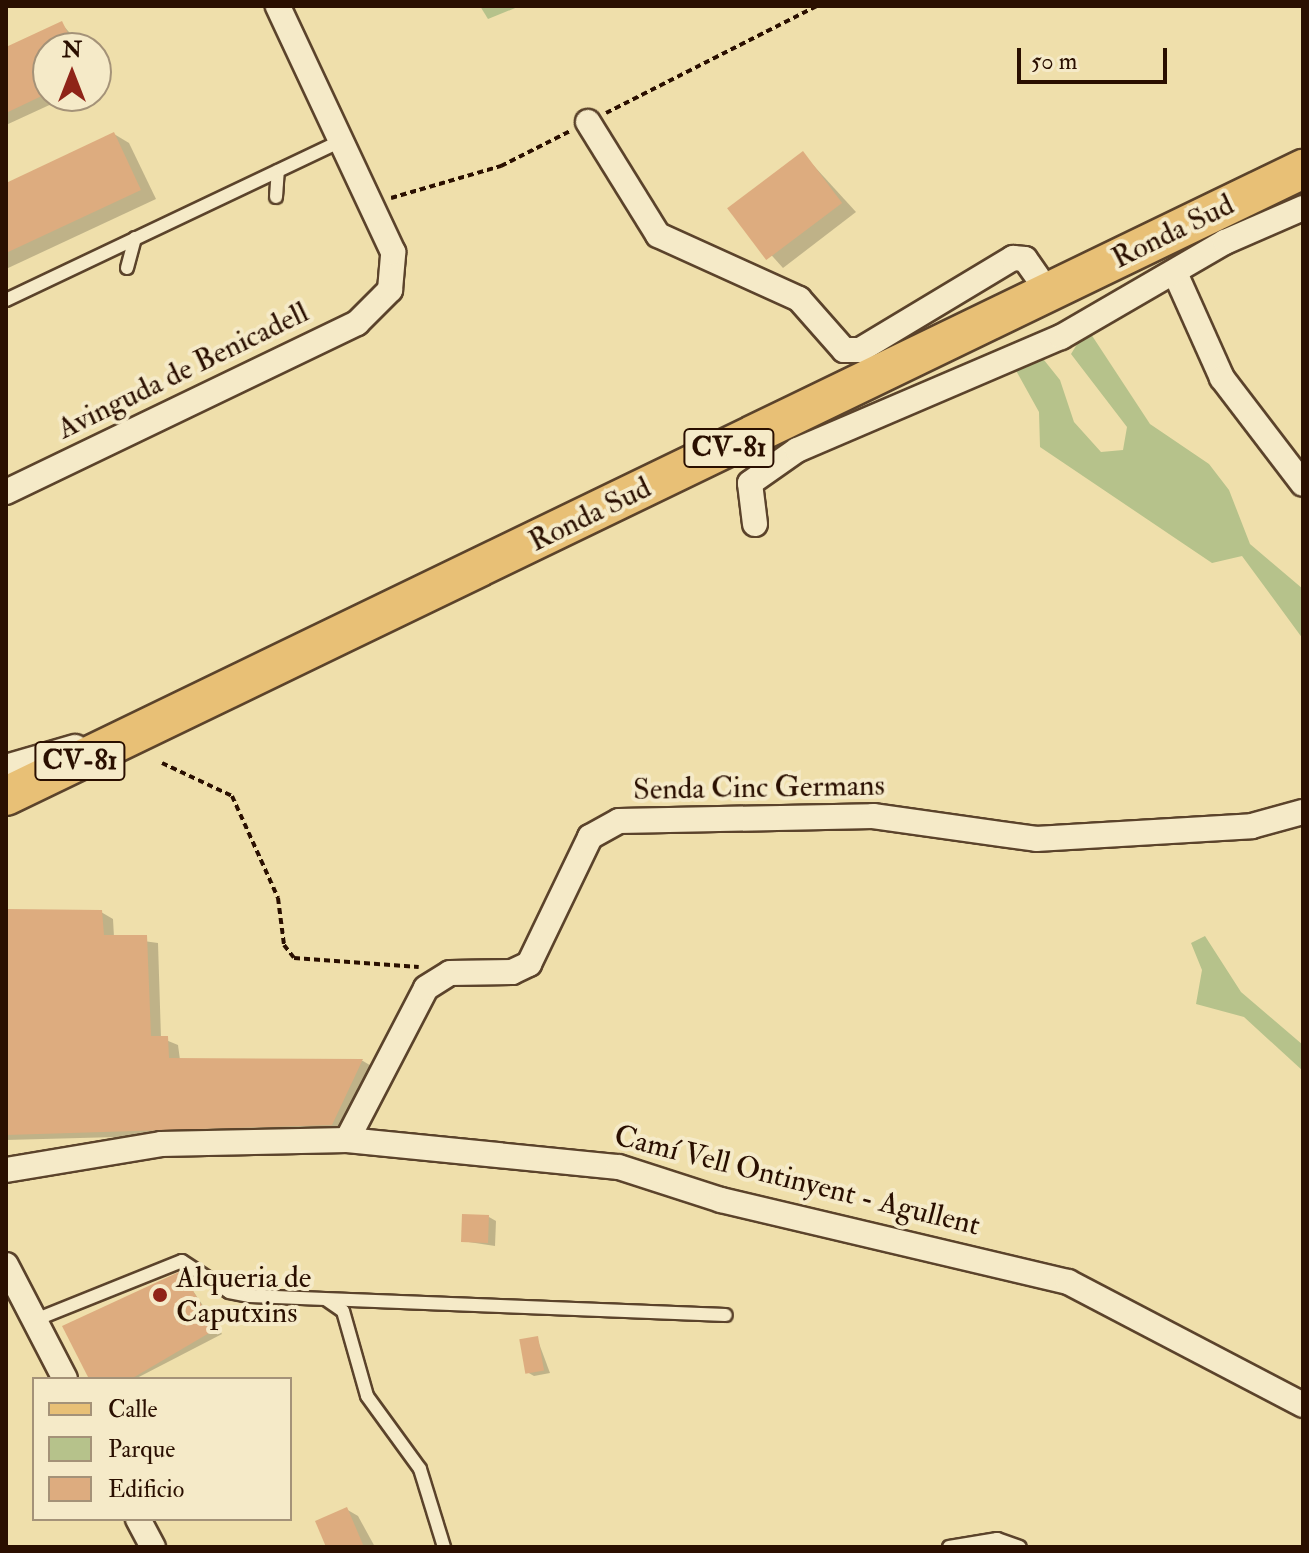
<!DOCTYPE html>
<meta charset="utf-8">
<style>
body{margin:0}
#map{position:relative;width:1309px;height:1553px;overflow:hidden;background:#efdfab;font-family:"IM FELL Double Pica",serif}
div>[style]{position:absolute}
.green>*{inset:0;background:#b6c28b}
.shadow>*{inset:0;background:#0003}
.building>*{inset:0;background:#ddac7f;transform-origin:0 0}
.path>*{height:4px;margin-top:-2px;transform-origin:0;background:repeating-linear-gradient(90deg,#2a0f00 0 6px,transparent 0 10px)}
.roads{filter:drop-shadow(2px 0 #5b432b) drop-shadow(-2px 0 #5b432b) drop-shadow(0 2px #5b432b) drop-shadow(0 -2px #5b432b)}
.lane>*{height:12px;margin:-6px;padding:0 6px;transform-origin:6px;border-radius:6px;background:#f5eac8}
.street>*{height:24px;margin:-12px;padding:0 12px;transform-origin:12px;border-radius:12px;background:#f5eac8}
.primary>*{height:38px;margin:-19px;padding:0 19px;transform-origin:19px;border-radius:19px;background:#e8c076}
.dots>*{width:22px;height:22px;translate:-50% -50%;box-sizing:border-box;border:4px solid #f5eac8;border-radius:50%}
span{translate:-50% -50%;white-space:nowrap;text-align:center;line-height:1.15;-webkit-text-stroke:8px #f5eac8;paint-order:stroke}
.shield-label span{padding:2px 6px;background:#f5eac8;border:2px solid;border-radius:6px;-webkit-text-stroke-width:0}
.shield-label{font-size:28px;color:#2a0f00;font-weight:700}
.street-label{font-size:30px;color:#2a0f00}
.poi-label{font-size:30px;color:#2a0f00}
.left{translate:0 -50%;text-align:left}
.frame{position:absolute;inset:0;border:8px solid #2a0f00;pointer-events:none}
.legend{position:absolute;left:32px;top:1377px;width:260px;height:144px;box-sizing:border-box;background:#f5eac8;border:2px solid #a49278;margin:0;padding:10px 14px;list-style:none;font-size:24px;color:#2a0f00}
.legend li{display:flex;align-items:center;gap:16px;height:40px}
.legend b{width:40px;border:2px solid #a49278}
.north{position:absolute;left:32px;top:32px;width:80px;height:80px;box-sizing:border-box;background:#f5eac8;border:2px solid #a49278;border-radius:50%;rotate:0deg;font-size:22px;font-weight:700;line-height:32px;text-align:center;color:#2a0f00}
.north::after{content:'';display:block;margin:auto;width:28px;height:36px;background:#8f2418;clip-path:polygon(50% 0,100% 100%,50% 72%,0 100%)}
.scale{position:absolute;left:1017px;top:48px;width:150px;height:36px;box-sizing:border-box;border:4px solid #2a0f00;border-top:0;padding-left:10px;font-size:24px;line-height:28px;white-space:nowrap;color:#2a0f00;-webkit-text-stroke:6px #f5eac8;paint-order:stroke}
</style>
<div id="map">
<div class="green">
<i style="clip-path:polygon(480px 6px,520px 6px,488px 19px)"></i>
<i style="clip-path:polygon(1087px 328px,1150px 424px,1209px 464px,1229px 490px,1250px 544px,1303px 589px,1303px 639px,1242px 556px,1212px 563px,1040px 447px,1039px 412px,1013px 365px,1040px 355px,1060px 380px,1074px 422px,1101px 452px,1123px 450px,1127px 427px,1071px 354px)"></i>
<i style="clip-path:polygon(1205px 936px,1241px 992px,1303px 1045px,1303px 1071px,1244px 1017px,1196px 1004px,1202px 970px,1191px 943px)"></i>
</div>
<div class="shadow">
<i style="clip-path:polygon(62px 24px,83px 48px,48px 48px,48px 96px,69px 96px,6px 125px,6px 50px)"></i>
<i style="clip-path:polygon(114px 134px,129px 143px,156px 199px,6px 269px,6px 185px)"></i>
<i style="clip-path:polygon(803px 154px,856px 212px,783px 268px,729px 208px)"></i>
<i style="clip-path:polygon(6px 912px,101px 912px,113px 919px,114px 937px,158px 943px,161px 1038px,178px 1045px,180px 1060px,363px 1061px,373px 1067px,344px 1131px,6px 1140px)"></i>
<i style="clip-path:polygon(489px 1217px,496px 1221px,495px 1246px,462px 1241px)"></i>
<i style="clip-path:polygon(181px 1273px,222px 1334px,135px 1379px,91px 1379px)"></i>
<i style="clip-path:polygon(537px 1338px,550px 1373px,534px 1376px,527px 1372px)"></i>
<i style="clip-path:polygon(346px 1509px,358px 1516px,375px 1547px,329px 1547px)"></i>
</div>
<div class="building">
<i style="clip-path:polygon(62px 21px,75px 48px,48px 48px,48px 93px,6px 113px,6px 47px)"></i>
<i style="clip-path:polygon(114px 132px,141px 190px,6px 253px,6px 183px)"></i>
<i style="left:803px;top:151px;width:65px;height:95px;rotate:53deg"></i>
<i style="clip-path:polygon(6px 909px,102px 910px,104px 935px,147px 935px,151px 1036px,168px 1036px,169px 1058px,363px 1059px,332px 1125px,6px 1135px)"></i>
<i style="left:462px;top:1214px;width:27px;height:28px;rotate:2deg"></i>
<i style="clip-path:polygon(181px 1271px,216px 1329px,131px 1379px,89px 1379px,62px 1326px)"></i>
<i style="left:538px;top:1336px;width:35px;height:19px;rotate:80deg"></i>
<i style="clip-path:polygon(347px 1507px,364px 1547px,326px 1547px,315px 1521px)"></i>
</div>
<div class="path">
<i style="left:606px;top:113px;width:237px;rotate:-26.9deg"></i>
<i style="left:391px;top:198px;width:115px;rotate:-16.2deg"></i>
<i style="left:501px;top:166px;width:77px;rotate:-26.9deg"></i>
<i style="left:162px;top:763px;width:77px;rotate:25.2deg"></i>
<i style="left:232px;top:796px;width:112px;rotate:65.7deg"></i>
<i style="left:278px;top:898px;width:47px;rotate:82.7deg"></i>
<i style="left:284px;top:945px;width:16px;rotate:52deg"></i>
<i style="left:294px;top:958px;width:125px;rotate:4.1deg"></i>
</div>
<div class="roads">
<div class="lane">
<i style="left:276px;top:197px;width:26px;rotate:-86deg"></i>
<i style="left:127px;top:268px;width:31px;rotate:-75deg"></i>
<i style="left:6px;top:300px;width:373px;rotate:-25.4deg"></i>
<i style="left:327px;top:1300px;width:19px;rotate:35deg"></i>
<i style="left:343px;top:1311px;width:88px;rotate:74.2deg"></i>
<i style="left:367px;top:1396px;width:90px;rotate:54deg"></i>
<i style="left:420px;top:1469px;width:82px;rotate:72.9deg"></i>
<i style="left:35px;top:1320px;width:158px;rotate:-21.9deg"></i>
<i style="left:182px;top:1261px;width:56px;rotate:33.4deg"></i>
<i style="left:229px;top:1292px;width:21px;rotate:11deg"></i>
<i style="left:250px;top:1296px;width:476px;rotate:2.3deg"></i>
<i style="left:949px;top:1547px;width:49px;rotate:-9.5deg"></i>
<i style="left:997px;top:1539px;width:24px;rotate:19deg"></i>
</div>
<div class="street">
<i style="left:588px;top:122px;width:133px;rotate:58.2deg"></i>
<i style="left:658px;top:235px;width:155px;rotate:24.4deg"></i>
<i style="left:799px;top:299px;width:68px;rotate:48.6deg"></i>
<i style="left:844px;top:350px;width:16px"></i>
<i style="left:860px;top:350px;width:179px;rotate:-31deg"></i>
<i style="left:1013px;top:258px;width:12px;rotate:5deg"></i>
<i style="left:1025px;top:259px;width:21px;rotate:55deg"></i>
<i style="left:1176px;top:275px;width:113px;rotate:65.9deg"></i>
<i style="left:1222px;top:378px;width:133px;rotate:52.6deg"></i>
<i style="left:6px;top:492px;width:390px;rotate:-25.7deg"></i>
<i style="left:357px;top:323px;width:47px;rotate:-45deg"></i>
<i style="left:390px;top:290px;width:38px;rotate:-85deg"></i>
<i style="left:393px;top:252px;width:272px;rotate:-115.1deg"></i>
<i style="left:755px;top:524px;width:41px;rotate:-97deg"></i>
<i style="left:750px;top:483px;width:57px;rotate:-35.1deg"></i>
<i style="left:797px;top:450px;width:287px;rotate:-23.2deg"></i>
<i style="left:1061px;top:337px;width:190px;rotate:-30.1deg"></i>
<i style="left:1225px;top:242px;width:85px;rotate:-23.6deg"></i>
<i style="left:6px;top:767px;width:72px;rotate:-16.2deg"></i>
<i style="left:347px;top:1140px;width:171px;rotate:-62.5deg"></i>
<i style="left:426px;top:988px;width:28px;rotate:-32deg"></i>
<i style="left:450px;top:973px;width:62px;rotate:-0.9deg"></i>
<i style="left:512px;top:972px;width:19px;rotate:-25deg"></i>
<i style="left:529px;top:964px;width:141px;rotate:-64.3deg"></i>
<i style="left:590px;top:837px;width:33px;rotate:-29deg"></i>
<i style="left:619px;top:821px;width:254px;rotate:-1.1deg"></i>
<i style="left:873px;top:816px;width:165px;rotate:8deg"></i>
<i style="left:1036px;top:839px;width:216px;rotate:-3.4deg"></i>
<i style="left:1252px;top:826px;width:53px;rotate:-15.4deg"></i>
<i style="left:6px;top:1170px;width:157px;rotate:-9.5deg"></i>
<i style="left:161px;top:1144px;width:186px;rotate:-1.2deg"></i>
<i style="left:347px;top:1140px;width:273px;rotate:5.7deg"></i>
<i style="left:619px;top:1167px;width:107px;rotate:17.9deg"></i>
<i style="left:721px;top:1200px;width:357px;rotate:13.3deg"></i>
<i style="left:1068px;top:1282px;width:265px;rotate:27.6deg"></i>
<i style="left:6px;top:1265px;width:128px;rotate:62.6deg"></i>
<i style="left:138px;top:1519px;width:32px;rotate:62deg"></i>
</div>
<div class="primary">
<i style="left:6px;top:796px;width:1441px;rotate:-25.8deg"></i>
</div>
</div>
<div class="dots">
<i style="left:160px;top:1295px;background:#8f2418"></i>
</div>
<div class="shield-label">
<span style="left:729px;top:448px">CV-81</span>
<span style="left:80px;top:761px">CV-81</span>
</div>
<div class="street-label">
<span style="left:1173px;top:232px;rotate:-26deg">Ronda Sud</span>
<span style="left:183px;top:371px;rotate:-26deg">Avinguda de Benicadell</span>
<span style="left:590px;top:515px;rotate:-26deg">Ronda Sud</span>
<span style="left:759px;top:788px;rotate:-1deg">Senda Cinc Germans</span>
<span style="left:797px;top:1181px;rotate:14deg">Camí Vell Ontinyent - Agullent</span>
</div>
<div class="poi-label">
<span class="left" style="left:176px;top:1295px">Alqueria de<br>Caputxins</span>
</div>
<div class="frame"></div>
<ul class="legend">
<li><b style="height:10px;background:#e8c076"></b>Calle</li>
<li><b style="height:22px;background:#b6c28b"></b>Parque</li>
<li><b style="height:22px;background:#ddac7f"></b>Edificio</li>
</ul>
<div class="north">N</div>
<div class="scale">50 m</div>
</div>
